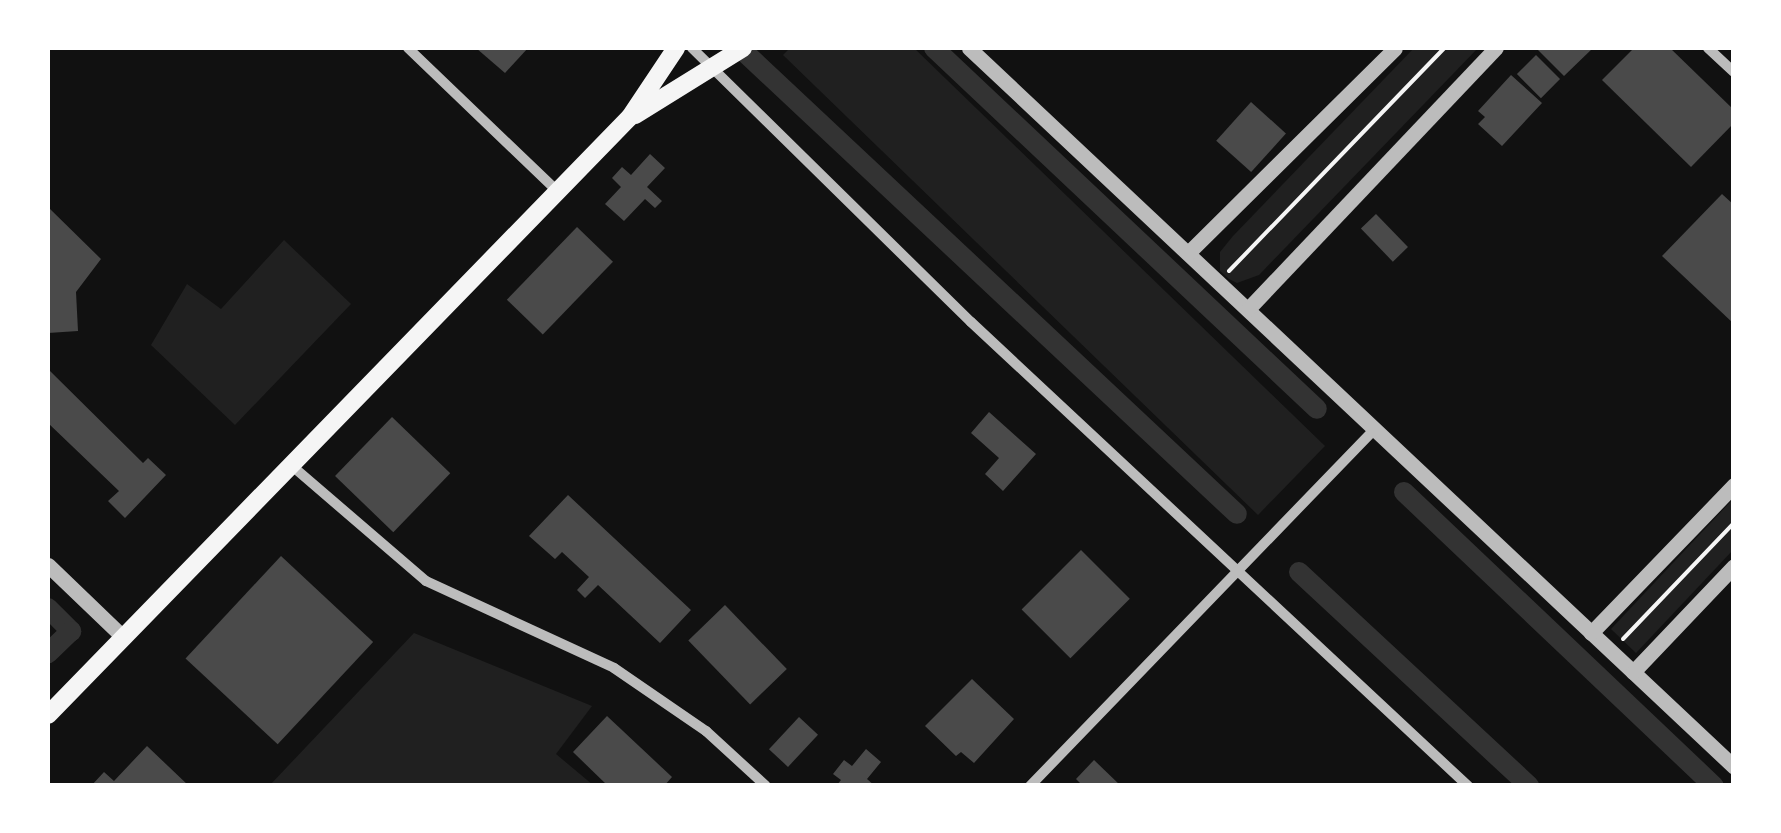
<!DOCTYPE html>
<style>
body{margin:0}
#map{position:relative;width:1781px;height:833px;overflow:hidden;background:#111;font-family:Jost,sans-serif}
div>[style]{position:absolute}
.green>*{inset:0;background:#202020}
.canal>*{height:20px;margin:-10px;padding:0 10px;transform-origin:10px;border-radius:10px;background:#333}
.building>*{inset:0;background:#4a4a4a;transform-origin:0 0}
.path>*{height:4px;margin:-2px;padding:0 2px;transform-origin:2px;border-radius:2px;background:#f5f5f5}
.minor>*{height:10px;margin:-5px;padding:0 5px;transform-origin:5px;border-radius:5px;background:#bcbcbc}
.tertiary>*{height:15px;margin:-7.5px;padding:0 7.5px;transform-origin:7.5px;border-radius:7.5px;background:#bcbcbc}
.secondary>*{height:18px;margin:-9px;padding:0 9px;transform-origin:9px;border-radius:9px;background:#f5f5f5}
span{translate:-50% -50%;white-space:nowrap;text-align:center;line-height:1.15;-webkit-text-stroke:8px #fff;paint-order:stroke}
.frame{position:absolute;inset:0;border:50px solid #fff;pointer-events:none}
</style>
<div id="map">
<div class="green">
<i style="clip-path:polygon(790px 48px,914px 48px,1325px 446px,1258px 515px,783px 55px)"></i>
<i style="clip-path:polygon(1414px 48px,1478px 48px,1259px 275px,1237px 283px,1229px 279px,1220px 271px,1220px 252px,1233px 236px)"></i>
<i style="clip-path:polygon(284px 240px,351px 304px,235px 425px,151px 345px,187px 284px,221px 309px)"></i>
<i style="clip-path:polygon(1733px 499px,1733px 550px,1636px 653px,1611px 629px)"></i>
<i style="clip-path:polygon(414px 633px,592px 706px,556px 754px,593px 785px,270px 785px)"></i>
</div>
<div class="canal">
<i style="left:740px;top:48px;width:681px;rotate:43.16deg"></i>
<i style="left:934px;top:48px;width:526px;rotate:43.31deg"></i>
<i style="left:1404px;top:492px;width:427px;rotate:43.5deg"></i>
<i style="left:1299px;top:572px;width:314px;rotate:42.9deg"></i>
<i style="left:48px;top:608px;width:33px;rotate:45deg"></i>
<i style="left:71px;top:631px;width:32px;rotate:136deg"></i>
</div>
<div class="building">
<i style="clip-path:polygon(476px 48px,528px 48px,505px 73px)"></i>
<i style="clip-path:polygon(1536px 48px,1593px 48px,1564px 76px)"></i>
<i style="clip-path:polygon(1634px 48px,1670px 48px,1734px 110px,1734px 123px,1691px 167px,1602px 80px)"></i>
<i style="left:1536px;top:55px;width:34px;height:27px;rotate:45deg"></i>
<i style="clip-path:polygon(1511px 75px,1542px 103px,1502px 146px,1478px 124px,1485px 117px,1478px 111px)"></i>
<i style="left:1251px;top:102px;width:47px;height:52px;rotate:42deg"></i>
<i style="clip-path:polygon(650px 154px,665px 168px,647px 187px,662px 201px,655px 208px,645px 199px,624px 221px,605px 204px,621px 187px,612px 178px,622px 167px,631px 175px)"></i>
<i style="clip-path:polygon(1722px 194px,1734px 205px,1734px 324px,1662px 256px)"></i>
<i style="clip-path:polygon(48px 207px,101px 259px,76px 292px,78px 331px,48px 333px)"></i>
<i style="left:1376px;top:214px;width:46px;height:21px;rotate:46deg"></i>
<i style="left:577px;top:227px;width:50px;height:101px;rotate:44deg"></i>
<i style="clip-path:polygon(48px 369px,143px 463px,148px 458px,166px 475px,125px 518px,108px 501px,119px 491px,48px 423px)"></i>
<i style="clip-path:polygon(989px 412px,1036px 454px,1003px 491px,985px 474px,999px 458px,971px 433px)"></i>
<i style="left:392px;top:417px;width:81px;height:82px;rotate:44deg"></i>
<i style="clip-path:polygon(568px 495px,691px 610px,660px 643px,598px 585px,585px 598px,577px 590px,589px 577px,562px 552px,555px 559px,529px 536px)"></i>
<i style="left:1081px;top:550px;width:69px;height:84px;rotate:45deg"></i>
<i style="left:281px;top:556px;width:126px;height:140px;rotate:43deg"></i>
<i style="left:725px;top:605px;width:89px;height:51px;rotate:46deg"></i>
<i style="clip-path:polygon(972px 679px,1014px 719px,974px 763px,961px 752px,956px 756px,925px 726px)"></i>
<i style="clip-path:polygon(607px 716px,672px 777px,664px 786px,608px 786px,573px 752px)"></i>
<i style="left:799px;top:717px;width:26px;height:44px;rotate:43deg"></i>
<i style="clip-path:polygon(147px 746px,189px 786px,91px 786px,104px 772px,114px 781px)"></i>
<i style="clip-path:polygon(866px 749px,881px 762px,867px 779px,875px 786px,836px 786px,841px 780px,833px 774px,844px 760px,852px 766px)"></i>
<i style="clip-path:polygon(1094px 760px,1121px 786px,1083px 786px,1076px 779px)"></i>
</div>
<div class="path">
<i style="left:1229px;top:271px;width:310px;rotate:-46deg"></i>
<i style="left:1623px;top:639px;width:161px;rotate:-46.3deg"></i>
</div>
<div class="minor">
<i style="left:408px;top:48px;width:208px;rotate:43.8deg"></i>
<i style="left:692px;top:48px;width:391px;rotate:44.5deg"></i>
<i style="left:971px;top:322px;width:680px;rotate:43.03deg"></i>
<i style="left:1708px;top:48px;width:35px;rotate:43deg"></i>
<i style="left:291px;top:465px;width:178px;rotate:40.7deg"></i>
<i style="left:426px;top:581px;width:207px;rotate:24.8deg"></i>
<i style="left:614px;top:668px;width:112px;rotate:34.4deg"></i>
<i style="left:706px;top:731px;width:81px;rotate:42.5deg"></i>
<i style="left:1030px;top:786px;width:495px;rotate:-46deg"></i>
</div>
<div class="tertiary">
<i style="left:969px;top:48px;width:1050px;rotate:43.22deg"></i>
<i style="left:1188px;top:253px;width:291px;rotate:-44.7deg"></i>
<i style="left:1248px;top:309px;width:360px;rotate:-46.5deg"></i>
<i style="left:48px;top:565px;width:103px;rotate:43.8deg"></i>
<i style="left:1591px;top:633px;width:206px;rotate:-46deg"></i>
<i style="left:1633px;top:672px;width:146px;rotate:-46.4deg"></i>
</div>
<div class="secondary">
<i style="left:635px;top:115px;width:127px;rotate:-31.8deg"></i>
<i style="left:48px;top:715px;width:834px;rotate:-45.78deg"></i>
<i style="left:630px;top:117px;width:83px;rotate:-56.3deg"></i>
</div>
<div class="frame"></div>
</div>
